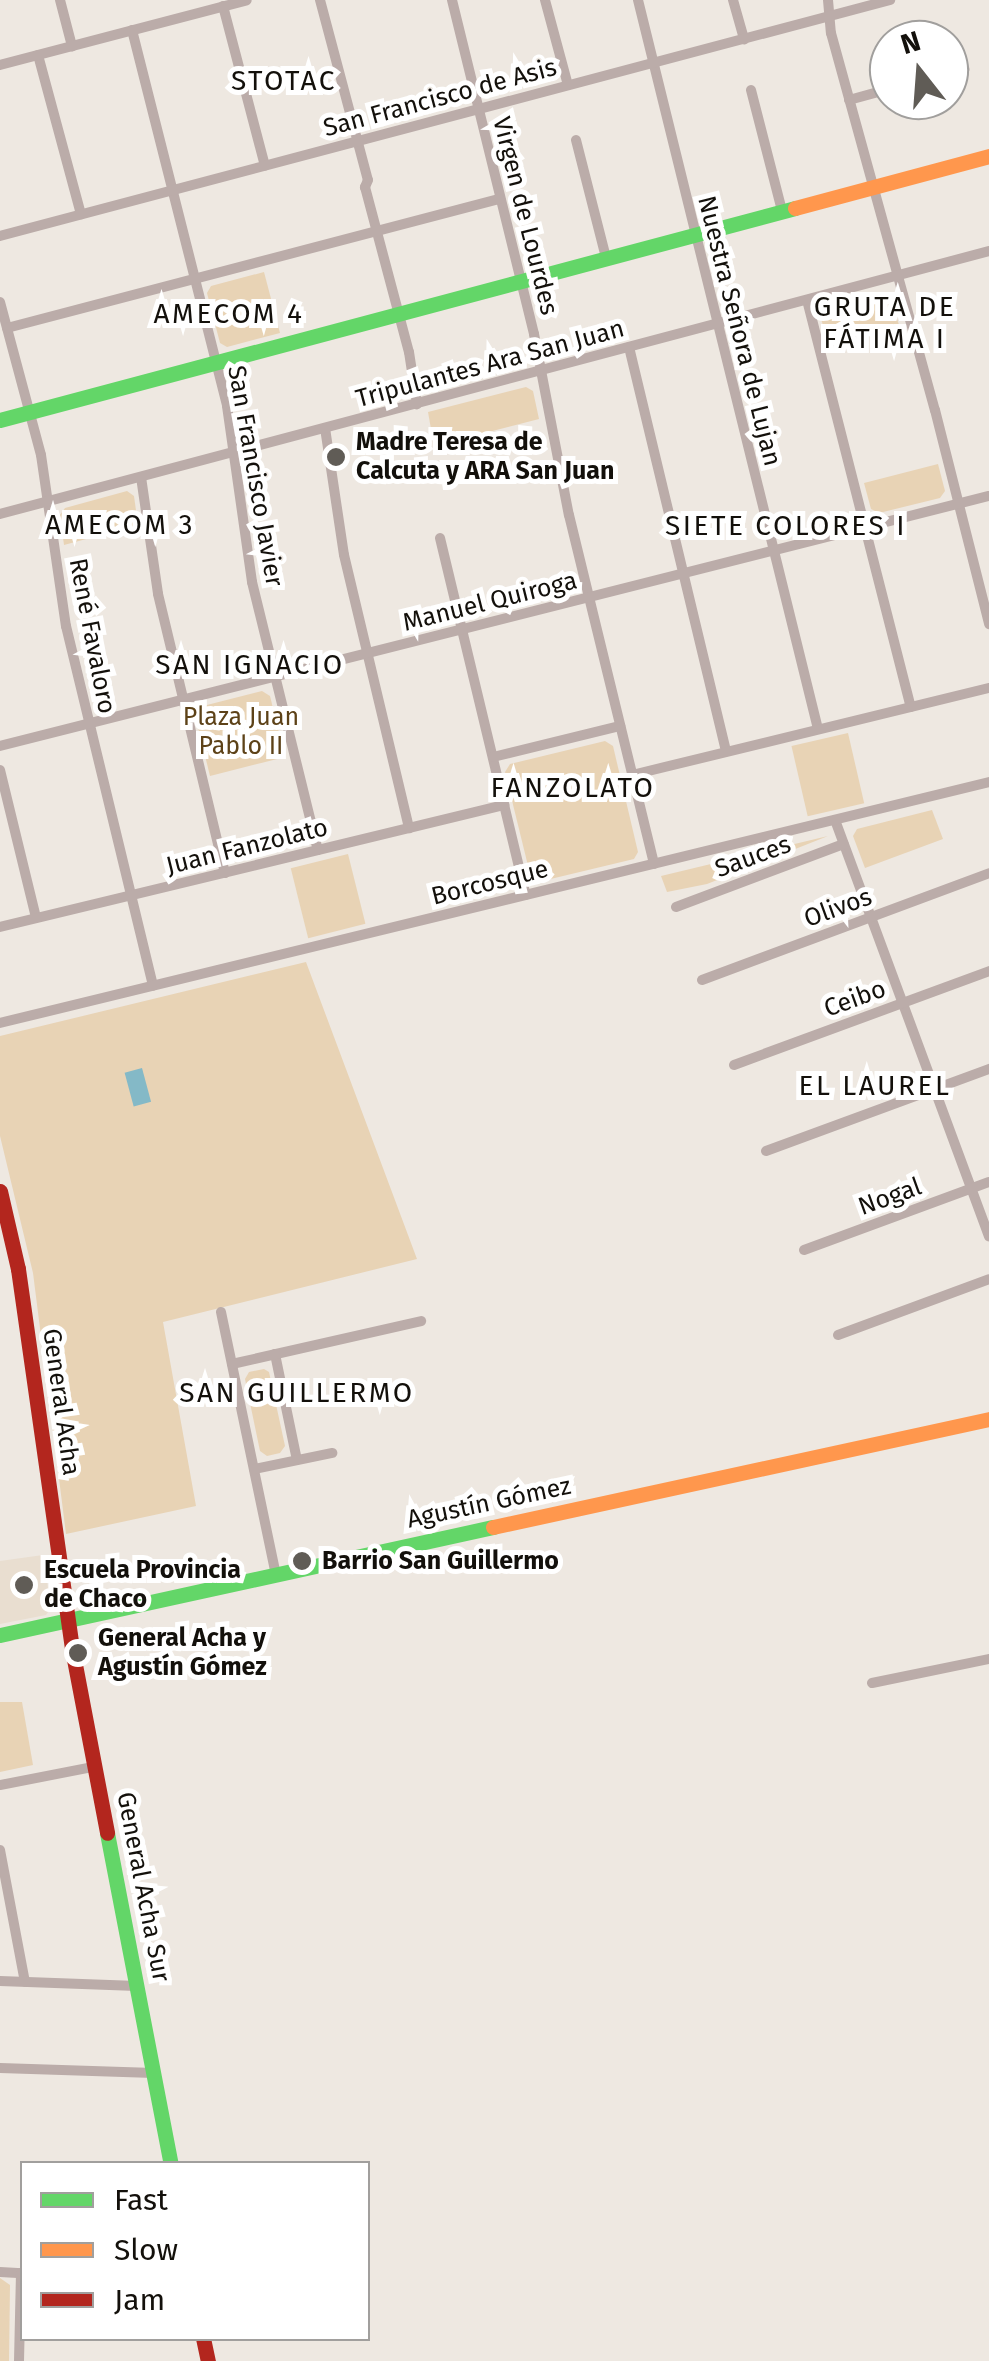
<!DOCTYPE html>
<meta charset="utf-8">
<style>
body{margin:0}
#map{position:relative;width:989px;height:2361px;overflow:hidden;background:#eee8e1;font-family:"Fira Sans",sans-serif}
div>[style]{position:absolute}
.built>*{inset:0;background:#e9ded0}
.green>*{inset:0;background:#e8d3b5;transform-origin:0 0}
.water>*{inset:0;background:#84b9c7;transform-origin:0 0}
.street>*{height:10px;margin:-5px;padding:0 5px;transform-origin:5px;border-radius:5px;background:#bbaca9}
.fast>*{height:15px;margin:-7.5px;padding:0 7.5px;transform-origin:7.5px;border-radius:7.5px;background:#63d668}
.slow>*{height:15px;margin:-7.5px;padding:0 7.5px;transform-origin:7.5px;border-radius:7.5px;background:#ff974d}
.jam>*{height:15px;margin:-7.5px;padding:0 7.5px;transform-origin:7.5px;border-radius:7.5px;background:#b3261e}
.dots>*{width:28px;height:28px;translate:-50% -50%;box-sizing:border-box;border:5px solid #fff;border-radius:50%}
span{translate:-50% -50%;white-space:nowrap;text-align:center;line-height:1.15;-webkit-text-stroke:10px #fff;paint-order:stroke}
.street-label{font-size:25px;color:#13100b}
.poi-label{font-size:25px;color:#13100b;font-weight:700}
.left{translate:0 -50%;text-align:left}
.park-label{font-size:25px;color:#5d4218}
.neighbourhood-label{font-size:28px;color:#13100b;letter-spacing:2.5px}
.legend{position:absolute;left:20px;top:2161px;width:350px;height:180px;box-sizing:border-box;background:#fff;border:2px solid #a19f9d;margin:0;padding:12px 18px;list-style:none;font-size:30px;color:#13100b}
.legend li{display:flex;align-items:center;gap:20px;height:50px}
.legend b{width:50px;border:2px solid #a19f9d}
.north{position:absolute;left:869px;top:20px;width:100px;height:100px;box-sizing:border-box;background:#fff;border:2px solid #a19f9d;border-radius:50%;rotate:343deg;font-size:28px;font-weight:700;line-height:40px;text-align:center;color:#13100b}
.north::after{content:'';display:block;margin:auto;width:35px;height:45px;background:#605c56;clip-path:polygon(50% 0,100% 100%,50% 72%,0 100%)}
</style>
<div id="map">
<div class="built">
<i style="clip-path:polygon(43px 1555px,51px 1608px,46px 1615px,0 1624px,0 1561px)"></i>
</div>
<div class="green">
<i style="clip-path:polygon(264px 272px,280px 333px,227px 347px,220px 343px,207px 293px,211px 286px)"></i>
<i style="clip-path:polygon(883px 292px,890px 296px,899px 325px,828px 343px,820px 315px,825px 308px)"></i>
<i style="clip-path:polygon(526px 387px,533px 391px,539px 419px,434px 446px,428px 412px)"></i>
<i style="clip-path:polygon(938px 464px,945px 491px,940px 498px,879px 513px,871px 509px,864px 483px)"></i>
<i style="clip-path:polygon(127px 491px,134px 496px,138px 525px,64px 545px,60px 515px,65px 508px)"></i>
<i style="clip-path:polygon(262px 691px,270px 696px,285px 757px,210px 776px,195px 715px,199px 707px)"></i>
<i style="left:848px;top:733px;width:72px;height:58px;rotate:77deg"></i>
<i style="clip-path:polygon(605px 741px,613px 746px,638px 852px,634px 859px,538px 882px,531px 878px,505px 772px,510px 764px)"></i>
<i style="clip-path:polygon(932px 810px,943px 839px,865px 868px,853px 836px,857px 829px)"></i>
<i style="clip-path:polygon(828px 836px,707px 884px,667px 892px,661px 876px)"></i>
<i style="left:348px;top:854px;width:72px;height:59px;rotate:76deg"></i>
<i style="clip-path:polygon(306px 962px,417px 1259px,163px 1322px,196px 1506px,66px 1534px,33px 1273px,0 1136px,0 1036px)"></i>
<i style="clip-path:polygon(264px 1369px,269px 1372px,285px 1446px,280px 1453px,267px 1456px,260px 1451px,245px 1379px,249px 1372px)"></i>
<i style="clip-path:polygon(0 1702px,22px 1702px,33px 1765px,0 1772px)"></i>
<i style="clip-path:polygon(0 2278px,10px 2285px,9px 2361px,0 2361px)"></i>
</div>
<div class="water">
<i style="left:142px;top:1068px;width:35px;height:18px;rotate:75deg"></i>
</div>
<div class="street">
<i style="left:60px;top:0;width:48px;rotate:75.4deg"></i>
<i style="left:320px;top:0;width:186px;rotate:75.1deg"></i>
<i style="left:368px;top:180px;width:8px;rotate:113deg"></i>
<i style="left:365px;top:187px;width:171px;rotate:75.1deg"></i>
<i style="left:409px;top:352px;width:53px;rotate:81.3deg"></i>
<i style="left:452px;top:0;width:344px;rotate:76.2deg"></i>
<i style="left:534px;top:334px;width:184px;rotate:79.1deg"></i>
<i style="left:569px;top:515px;width:359px;rotate:76.3deg"></i>
<i style="left:545px;top:0;width:88px;rotate:74.9deg"></i>
<i style="left:638px;top:0;width:751px;rotate:76.13deg"></i>
<i style="left:733px;top:0;width:41px;rotate:74.2deg"></i>
<i style="left:828px;top:0;width:33px;rotate:85deg"></i>
<i style="left:831px;top:33px;width:391px;rotate:74.6deg"></i>
<i style="left:935px;top:410px;width:221px;rotate:75.8deg"></i>
<i style="left:223px;top:6px;width:165px;rotate:75.3deg"></i>
<i style="left:132px;top:30px;width:388px;rotate:75.8deg"></i>
<i style="left:227px;top:406px;width:178px;rotate:81.9deg"></i>
<i style="left:252px;top:582px;width:276px;rotate:76.2deg"></i>
<i style="left:38px;top:55px;width:165px;rotate:74.9deg"></i>
<i style="left:0;top:65px;width:255px;rotate:-14.7deg"></i>
<i style="left:949px;top:73px;width:16px;rotate:-14deg"></i>
<i style="left:751px;top:90px;width:125px;rotate:75.6deg"></i>
<i style="left:849px;top:100px;width:41px;rotate:-15.4deg"></i>
<i style="left:576px;top:140px;width:122px;rotate:75.7deg"></i>
<i style="left:0;top:236px;width:921px;rotate:-14.85deg"></i>
<i style="left:807px;top:300px;width:420px;rotate:75.7deg"></i>
<i style="left:0;top:302px;width:158px;rotate:75deg"></i>
<i style="left:41px;top:455px;width:173px;rotate:81.7deg"></i>
<i style="left:66px;top:626px;width:370px;rotate:76.4deg"></i>
<i style="left:7px;top:328px;width:509px;rotate:-14.69deg"></i>
<i style="left:629px;top:347px;width:416px;rotate:76.5deg"></i>
<i style="left:325px;top:428px;width:128px;rotate:81.5deg"></i>
<i style="left:344px;top:555px;width:281px;rotate:76.6deg"></i>
<i style="left:141px;top:477px;width:118px;rotate:81.7deg"></i>
<i style="left:158px;top:594px;width:287px;rotate:76.5deg"></i>
<i style="left:0;top:514px;width:1023px;rotate:-14.89deg"></i>
<i style="left:440px;top:538px;width:367px;rotate:76.5deg"></i>
<i style="left:0;top:746px;width:1020px;rotate:-14.19deg"></i>
<i style="left:493px;top:757px;width:131px;rotate:-13.7deg"></i>
<i style="left:0;top:770px;width:152px;rotate:76.3deg"></i>
<i style="left:632px;top:775px;width:367px;rotate:-13.7deg"></i>
<i style="left:835px;top:820px;width:444px;rotate:69.7deg"></i>
<i style="left:676px;top:907px;width:179px;rotate:-20.6deg"></i>
<i style="left:0;top:927px;width:519px;rotate:-13.61deg"></i>
<i style="left:702px;top:980px;width:306px;rotate:-20.4deg"></i>
<i style="left:0;top:1023px;width:1018px;rotate:-13.69deg"></i>
<i style="left:734px;top:1065px;width:272px;rotate:-20.2deg"></i>
<i style="left:766px;top:1151px;width:238px;rotate:-20.2deg"></i>
<i style="left:804px;top:1250px;width:197px;rotate:-20.2deg"></i>
<i style="left:221px;top:1312px;width:269px;rotate:78.2deg"></i>
<i style="left:838px;top:1335px;width:161px;rotate:-20.3deg"></i>
<i style="left:275px;top:1354px;width:108px;rotate:78.3deg"></i>
<i style="left:232px;top:1364px;width:194px;rotate:-12.8deg"></i>
<i style="left:254px;top:1469px;width:80px;rotate:-11.6deg"></i>
<i style="left:872px;top:1683px;width:119px;rotate:-11.6deg"></i>
<i style="left:0;top:1785px;width:95px;rotate:-11deg"></i>
<i style="left:0;top:1850px;width:134px;rotate:79.3deg"></i>
<i style="left:0;top:1981px;width:137px;rotate:2.1deg"></i>
<i style="left:0;top:2068px;width:154px;rotate:1.9deg"></i>
<i style="left:0;top:2272px;width:22px;rotate:3deg"></i>
<i style="left:19px;top:2361px;width:88px;rotate:-88.7deg"></i>
</div>
<div class="fast">
<i style="left:0;top:420px;width:823px;rotate:-14.93deg"></i>
<i style="left:0;top:1635px;width:505px;rotate:-12.36deg"></i>
<i style="left:107px;top:1833px;width:337px;rotate:79.1deg"></i>
</div>
<div class="slow">
<i style="left:795px;top:208px;width:201px;rotate:-15deg"></i>
<i style="left:493px;top:1527px;width:508px;rotate:-12.28deg"></i>
</div>
<div class="jam">
<i style="left:0;top:1191px;width:80px;rotate:77deg"></i>
<i style="left:18px;top:1269px;width:389px;rotate:81.9deg"></i>
<i style="left:73px;top:1654px;width:182px;rotate:79.2deg"></i>
<i style="left:203px;top:2338px;width:24px;rotate:78deg"></i>
</div>
<div class="dots">
<i style="left:336px;top:457px;background:#605c56"></i>
<i style="left:302px;top:1561px;background:#605c56"></i>
<i style="left:24px;top:1585px;background:#605c56"></i>
<i style="left:78px;top:1653px;background:#605c56"></i>
</div>
<div class="street-label">
<span style="left:440px;top:98px;rotate:-15deg">San Francisco de Asis</span>
<span style="left:525px;top:216px;rotate:76deg">Virgen de Lourdes</span>
<span style="left:739px;top:331px;rotate:76deg">Nuestra Señora de Lujan</span>
<span style="left:490px;top:364px;rotate:-15deg">Tripulantes Ara San Juan</span>
<span style="left:255px;top:476px;rotate:80deg">San Francisco Javier</span>
<span style="left:490px;top:602px;rotate:-14deg">Manuel Quiroga</span>
<span style="left:92px;top:636px;rotate:79deg">René Favaloro</span>
<span style="left:247px;top:847px;rotate:-14deg">Juan Fanzolato</span>
<span style="left:753px;top:857px;rotate:-20deg">Sauces</span>
<span style="left:490px;top:883px;rotate:-14deg">Borcosque</span>
<span style="left:838px;top:908px;rotate:-20deg">Olivos</span>
<span style="left:855px;top:999px;rotate:-20deg">Ceibo</span>
<span style="left:890px;top:1197px;rotate:-20deg">Nogal</span>
<span style="left:61px;top:1402px;rotate:82deg">General Acha</span>
<span style="left:489px;top:1503px;rotate:-12deg">Agustín Gómez</span>
<span style="left:143px;top:1887px;rotate:79deg">General Acha Sur</span>
</div>
<div class="poi-label">
<span class="left" style="left:356px;top:457px">Madre Teresa de<br>Calcuta y ARA San Juan</span>
<span class="left" style="left:322px;top:1561px">Barrio San Guillermo</span>
<span class="left" style="left:44px;top:1585px">Escuela Provincia<br>de Chaco</span>
<span class="left" style="left:98px;top:1653px">General Acha y<br>Agustín Gómez</span>
</div>
<div class="park-label">
<span style="left:241px;top:732px">Plaza Juan<br>Pablo II</span>
</div>
<div class="neighbourhood-label">
<span style="left:284px;top:81px">STOTAC</span>
<span style="left:885px;top:323px">GRUTA DE<br>FÁTIMA I</span>
<span style="left:229px;top:314px">AMECOM 4</span>
<span style="left:120px;top:525px">AMECOM 3</span>
<span style="left:786px;top:526px">SIETE COLORES I</span>
<span style="left:250px;top:665px">SAN IGNACIO</span>
<span style="left:573px;top:788px">FANZOLATO</span>
<span style="left:875px;top:1086px">EL LAUREL</span>
<span style="left:297px;top:1393px">SAN GUILLERMO</span>
</div>
<ul class="legend">
<li><b style="height:12px;background:#63d668"></b>Fast</li>
<li><b style="height:12px;background:#ff974d"></b>Slow</li>
<li><b style="height:12px;background:#b3261e"></b>Jam</li>
</ul>
<div class="north">N</div>
</div>
